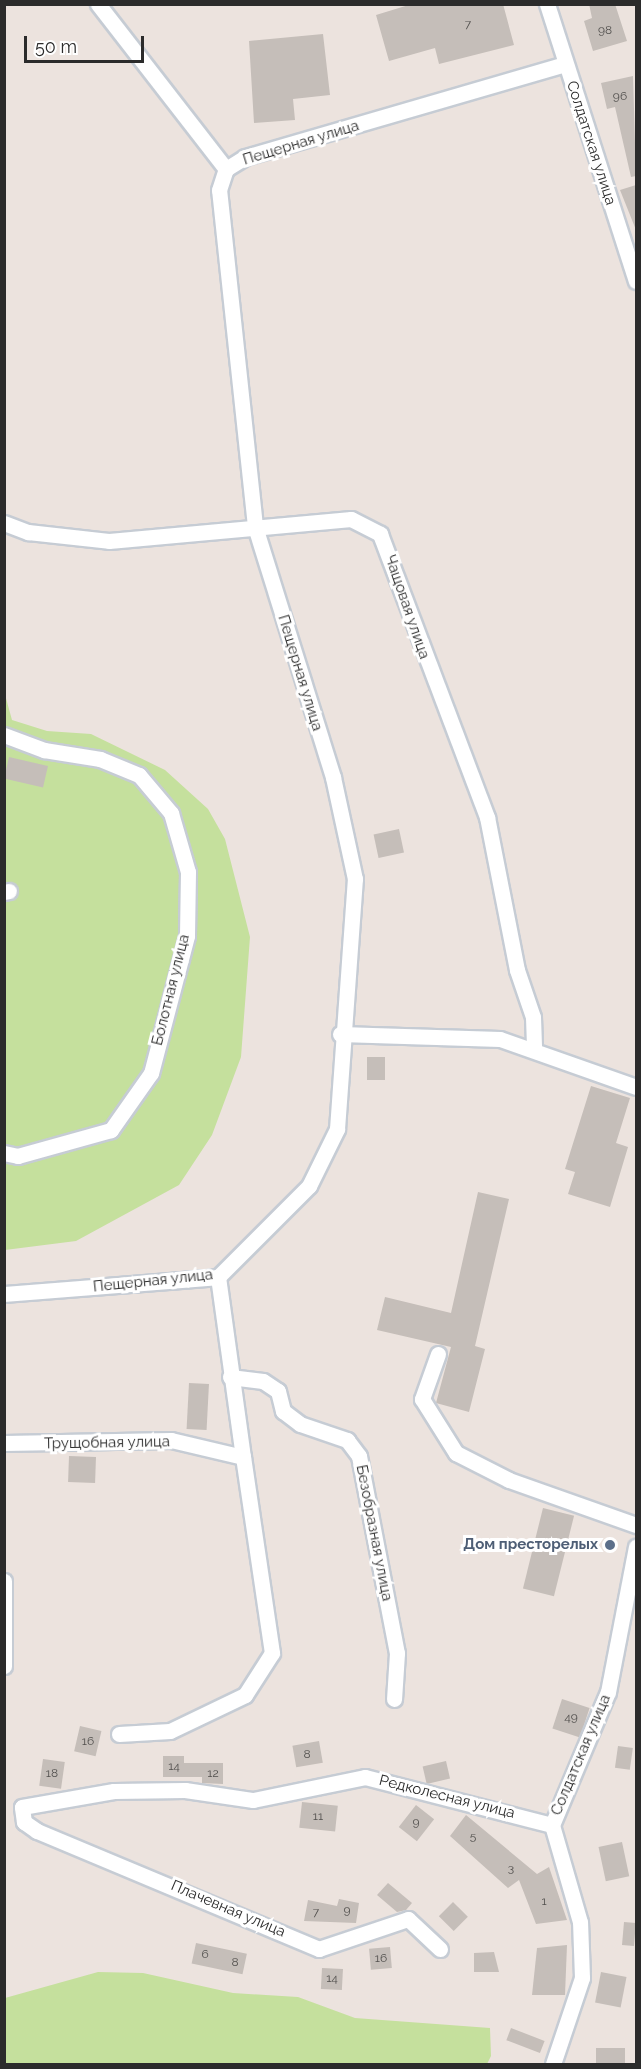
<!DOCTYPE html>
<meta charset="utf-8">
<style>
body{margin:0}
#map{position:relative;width:641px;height:2069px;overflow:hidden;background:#ece3de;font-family:Raleway,sans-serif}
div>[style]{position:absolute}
.green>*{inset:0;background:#c5e09d}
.building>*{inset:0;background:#c5beb9;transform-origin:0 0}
.roads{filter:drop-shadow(2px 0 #c6ccd4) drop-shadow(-2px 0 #c6ccd4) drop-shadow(0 2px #c6ccd4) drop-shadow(0 -2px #c6ccd4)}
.minor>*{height:15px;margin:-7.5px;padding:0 7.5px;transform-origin:7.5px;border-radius:7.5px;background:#fff}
.dots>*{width:16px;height:16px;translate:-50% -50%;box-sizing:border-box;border:3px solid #fff;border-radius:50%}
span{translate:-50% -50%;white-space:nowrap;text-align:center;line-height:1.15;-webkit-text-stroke:6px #fff;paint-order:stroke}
.number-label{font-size:12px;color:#52504e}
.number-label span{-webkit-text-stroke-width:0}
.street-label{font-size:15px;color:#2b2b2b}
.service-label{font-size:15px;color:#4e5e75;font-weight:700}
.right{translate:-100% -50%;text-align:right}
.frame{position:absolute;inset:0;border:6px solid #2b2b2b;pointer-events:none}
.scale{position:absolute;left:24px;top:36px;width:120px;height:27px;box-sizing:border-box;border:3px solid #2b2b2b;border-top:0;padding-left:8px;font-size:18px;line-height:21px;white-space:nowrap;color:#2b2b2b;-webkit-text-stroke:4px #fff;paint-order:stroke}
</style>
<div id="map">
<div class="green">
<div style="clip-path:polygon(4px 691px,12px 720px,47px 731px,91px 734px,165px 770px,208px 809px,225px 839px,250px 937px,241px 1057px,212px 1135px,179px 1185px,76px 1241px,5px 1250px)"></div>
<div style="clip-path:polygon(98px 1972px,143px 1973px,233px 1993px,298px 1997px,355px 2018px,490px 2028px,491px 2056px,487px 2064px,5px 2064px,5px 1998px)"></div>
</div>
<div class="building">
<div style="clip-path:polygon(412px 4px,503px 4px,514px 45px,439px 64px,435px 48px,389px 61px,376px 15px)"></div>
<div style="clip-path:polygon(589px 4px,615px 4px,627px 41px,593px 51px,584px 21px,592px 18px)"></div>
<div style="clip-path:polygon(323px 34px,330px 95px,293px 99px,295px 120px,254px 123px,249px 41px)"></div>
<div style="clip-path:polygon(633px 76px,636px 176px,631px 177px,615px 107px,607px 109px,601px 83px)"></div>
<div style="clip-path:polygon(636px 185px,636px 230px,620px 190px)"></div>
<div style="left:9px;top:757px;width:40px;height:22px;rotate:13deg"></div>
<div style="left:399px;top:829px;width:24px;height:26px;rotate:78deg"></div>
<div style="left:367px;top:1057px;width:18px;height:23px"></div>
<div style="clip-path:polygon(591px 1086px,630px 1098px,616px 1143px,628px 1147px,610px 1207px,568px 1194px,575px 1172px,565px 1169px)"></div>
<div style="clip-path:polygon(478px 1192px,509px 1199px,475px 1346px,485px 1349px,469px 1412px,436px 1403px,451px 1347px,377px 1330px,385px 1297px,451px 1313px)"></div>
<div style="left:189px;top:1383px;width:20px;height:46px;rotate:3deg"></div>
<div style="left:69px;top:1456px;width:27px;height:26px;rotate:2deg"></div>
<div style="left:543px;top:1508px;width:32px;height:83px;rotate:14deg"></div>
<div style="left:562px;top:1699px;width:29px;height:31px;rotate:18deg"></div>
<div style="left:80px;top:1726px;width:22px;height:26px;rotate:13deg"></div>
<div style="left:319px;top:1741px;width:22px;height:27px;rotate:80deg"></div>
<div style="left:618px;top:1746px;width:15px;height:22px;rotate:8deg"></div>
<div style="clip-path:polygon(163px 1756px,184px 1756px,184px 1763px,223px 1763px,223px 1784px,202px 1783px,202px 1777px,163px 1777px)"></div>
<div style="left:43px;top:1759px;width:22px;height:27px;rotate:8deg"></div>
<div style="left:446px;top:1761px;width:18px;height:24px;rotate:77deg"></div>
<div style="left:302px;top:1802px;width:36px;height:26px;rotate:6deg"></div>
<div style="left:416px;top:1805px;width:23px;height:28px;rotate:38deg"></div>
<div style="clip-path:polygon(466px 1815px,537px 1874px,549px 1867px,567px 1920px,536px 1924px,519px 1880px,508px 1888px,450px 1836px)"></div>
<div style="left:622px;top:1842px;width:35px;height:24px;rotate:78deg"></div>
<div style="clip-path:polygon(388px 1883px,412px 1903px,406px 1910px,397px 1912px,377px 1895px)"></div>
<div style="clip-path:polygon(339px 1899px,359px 1903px,356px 1923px,304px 1921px,308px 1900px,337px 1906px)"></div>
<div style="left:453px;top:1902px;width:21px;height:20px;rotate:45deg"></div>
<div style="left:624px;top:1922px;width:12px;height:23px;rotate:5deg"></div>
<div style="left:196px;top:1943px;width:52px;height:21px;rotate:12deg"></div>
<div style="clip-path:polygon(567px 1945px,565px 1995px,532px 1995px,537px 1948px)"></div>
<div style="left:390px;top:1947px;width:21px;height:21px;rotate:85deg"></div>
<div style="clip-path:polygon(494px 1952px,499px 1972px,474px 1972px,474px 1953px)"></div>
<div style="left:322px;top:1968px;width:21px;height:21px;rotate:3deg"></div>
<div style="left:601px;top:1972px;width:26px;height:31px;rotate:11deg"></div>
<div style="left:511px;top:2028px;width:36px;height:13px;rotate:21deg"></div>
<div style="left:596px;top:2048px;width:29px;height:16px"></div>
</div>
<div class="roads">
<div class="minor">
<div style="left:98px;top:4px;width:209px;rotate:52.2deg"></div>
<div style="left:547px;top:4px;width:291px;rotate:72.2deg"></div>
<div style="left:4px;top:523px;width:26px;rotate:21deg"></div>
<div style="left:28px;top:532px;width:81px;rotate:6.3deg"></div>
<div style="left:109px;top:541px;width:243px;rotate:-5.2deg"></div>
<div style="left:351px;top:519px;width:33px;rotate:27deg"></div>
<div style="left:380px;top:534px;width:303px;rotate:69.3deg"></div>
<div style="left:487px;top:817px;width:156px;rotate:78.9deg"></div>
<div style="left:517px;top:970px;width:50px;rotate:71.2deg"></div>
<div style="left:533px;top:1017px;width:31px;rotate:88deg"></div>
<div style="left:4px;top:735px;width:43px;rotate:20.6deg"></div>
<div style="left:44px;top:750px;width:57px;rotate:9.1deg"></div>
<div style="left:100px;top:759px;width:42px;rotate:22.3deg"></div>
<div style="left:139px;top:775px;width:50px;rotate:49.9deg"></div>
<div style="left:171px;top:813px;width:61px;rotate:73.9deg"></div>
<div style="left:188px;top:872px;width:64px;rotate:90.9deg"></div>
<div style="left:187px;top:936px;width:142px;rotate:104.7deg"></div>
<div style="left:151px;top:1073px;width:70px;rotate:125.1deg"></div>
<div style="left:111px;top:1130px;width:97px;rotate:164.4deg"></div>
<div style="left:18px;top:1156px;width:14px;rotate:-168deg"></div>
<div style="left:4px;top:892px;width:5px;rotate:-11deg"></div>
<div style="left:340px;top:1034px;width:160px;rotate:1.8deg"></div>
<div style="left:500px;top:1039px;width:144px;rotate:19.4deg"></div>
<div style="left:4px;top:1294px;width:215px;rotate:-4.5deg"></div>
<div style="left:218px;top:1277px;width:129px;rotate:-45deg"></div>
<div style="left:309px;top:1186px;width:64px;rotate:-63.8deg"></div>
<div style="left:337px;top:1129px;width:251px;rotate:-85.9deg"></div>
<div style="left:355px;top:879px;width:104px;rotate:-102.2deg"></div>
<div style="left:333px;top:777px;width:263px;rotate:-107.3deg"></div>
<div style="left:255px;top:526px;width:338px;rotate:-96.1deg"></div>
<div style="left:219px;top:190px;width:22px;rotate:-72deg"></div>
<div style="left:226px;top:169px;width:22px;rotate:-32deg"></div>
<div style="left:245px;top:157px;width:333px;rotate:-16.2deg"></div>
<div style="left:438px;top:1354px;width:48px;rotate:109.6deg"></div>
<div style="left:422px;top:1399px;width:64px;rotate:57.8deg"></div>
<div style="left:456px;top:1453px;width:59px;rotate:27deg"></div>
<div style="left:509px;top:1480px;width:135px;rotate:19.5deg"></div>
<div style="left:230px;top:1377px;width:33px;rotate:7deg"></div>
<div style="left:263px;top:1381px;width:18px;rotate:34deg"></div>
<div style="left:278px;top:1391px;width:21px;rotate:76deg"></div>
<div style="left:283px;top:1411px;width:21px;rotate:37deg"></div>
<div style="left:300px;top:1424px;width:50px;rotate:18.8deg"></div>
<div style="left:347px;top:1440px;width:20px;rotate:53deg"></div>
<div style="left:359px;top:1456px;width:201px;rotate:79.1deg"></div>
<div style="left:397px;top:1653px;width:46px;rotate:93.7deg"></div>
<div style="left:4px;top:1443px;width:167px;rotate:-1deg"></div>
<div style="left:171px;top:1440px;width:74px;rotate:13.3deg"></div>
<div style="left:243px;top:1457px;width:182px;rotate:-97.9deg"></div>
<div style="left:4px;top:1581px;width:85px;rotate:90deg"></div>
<div style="left:119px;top:1734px;width:51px;rotate:-3.4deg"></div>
<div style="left:170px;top:1731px;width:83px;rotate:-25.6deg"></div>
<div style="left:245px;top:1695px;width:50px;rotate:-57.3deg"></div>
<div style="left:272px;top:1653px;width:198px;rotate:-98.4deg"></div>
<div style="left:440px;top:1949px;width:44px;rotate:-136.8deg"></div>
<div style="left:408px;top:1919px;width:94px;rotate:161.4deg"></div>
<div style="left:319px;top:1949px;width:306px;rotate:-157.3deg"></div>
<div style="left:37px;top:1831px;width:16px;rotate:-145deg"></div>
<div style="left:24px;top:1822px;width:15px;rotate:-98deg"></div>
<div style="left:22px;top:1807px;width:93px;rotate:-9.9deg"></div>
<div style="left:114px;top:1791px;width:71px;rotate:-0.8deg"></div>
<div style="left:185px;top:1790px;width:69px;rotate:8.4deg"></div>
<div style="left:253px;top:1800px;width:114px;rotate:-11.6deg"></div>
<div style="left:365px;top:1777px;width:193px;rotate:14.4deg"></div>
<div style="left:553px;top:2064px;width:91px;rotate:-71.4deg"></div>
<div style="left:582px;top:1978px;width:56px;rotate:-92deg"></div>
<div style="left:580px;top:1922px;width:101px;rotate:-106.1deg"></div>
<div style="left:552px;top:1825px;width:144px;rotate:-67.2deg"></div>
<div style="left:608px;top:1692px;width:148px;rotate:-79.1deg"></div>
</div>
</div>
<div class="dots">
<div style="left:610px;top:1545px;background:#5c6f8a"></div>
</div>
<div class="number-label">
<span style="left:468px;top:25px">7</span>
<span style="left:605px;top:31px">98</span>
<span style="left:620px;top:97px">96</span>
<span style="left:571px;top:1718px">49</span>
<span style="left:88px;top:1742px">16</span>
<span style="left:307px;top:1755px">8</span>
<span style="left:174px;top:1767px">14</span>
<span style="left:52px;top:1774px">18</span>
<span style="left:213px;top:1774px">12</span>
<span style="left:318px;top:1817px">11</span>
<span style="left:416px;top:1823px">9</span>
<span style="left:473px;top:1837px">5</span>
<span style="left:511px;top:1869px">3</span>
<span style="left:544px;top:1902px">1</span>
<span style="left:347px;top:1911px">9</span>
<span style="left:316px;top:1913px">7</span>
<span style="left:205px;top:1955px">6</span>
<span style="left:381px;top:1959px">16</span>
<span style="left:235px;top:1963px">8</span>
<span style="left:332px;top:1979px">14</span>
</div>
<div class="street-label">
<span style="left:301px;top:143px;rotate:-17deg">Пещерная улица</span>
<span style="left:591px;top:143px;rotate:72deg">Солдатская улица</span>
<span style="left:407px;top:607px;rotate:71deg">Чащовая улица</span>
<span style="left:300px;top:673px;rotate:73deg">Пещерная улица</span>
<span style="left:171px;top:990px;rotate:-76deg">Болотная улица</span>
<span style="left:153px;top:1281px;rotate:-6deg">Пещерная улица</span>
<span style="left:107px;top:1443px;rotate:-1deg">Трущобная улица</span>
<span style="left:374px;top:1533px;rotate:79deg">Безобразная улица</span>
<span style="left:581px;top:1755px;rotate:-67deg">Солдатская улица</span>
<span style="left:447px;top:1797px;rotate:14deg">Редколесная улица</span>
<span style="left:228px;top:1909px;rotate:23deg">Плачевная улица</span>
</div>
<div class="service-label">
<span class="right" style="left:598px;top:1545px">Дом престорелых</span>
</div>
<div class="frame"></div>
<div class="scale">50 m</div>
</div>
